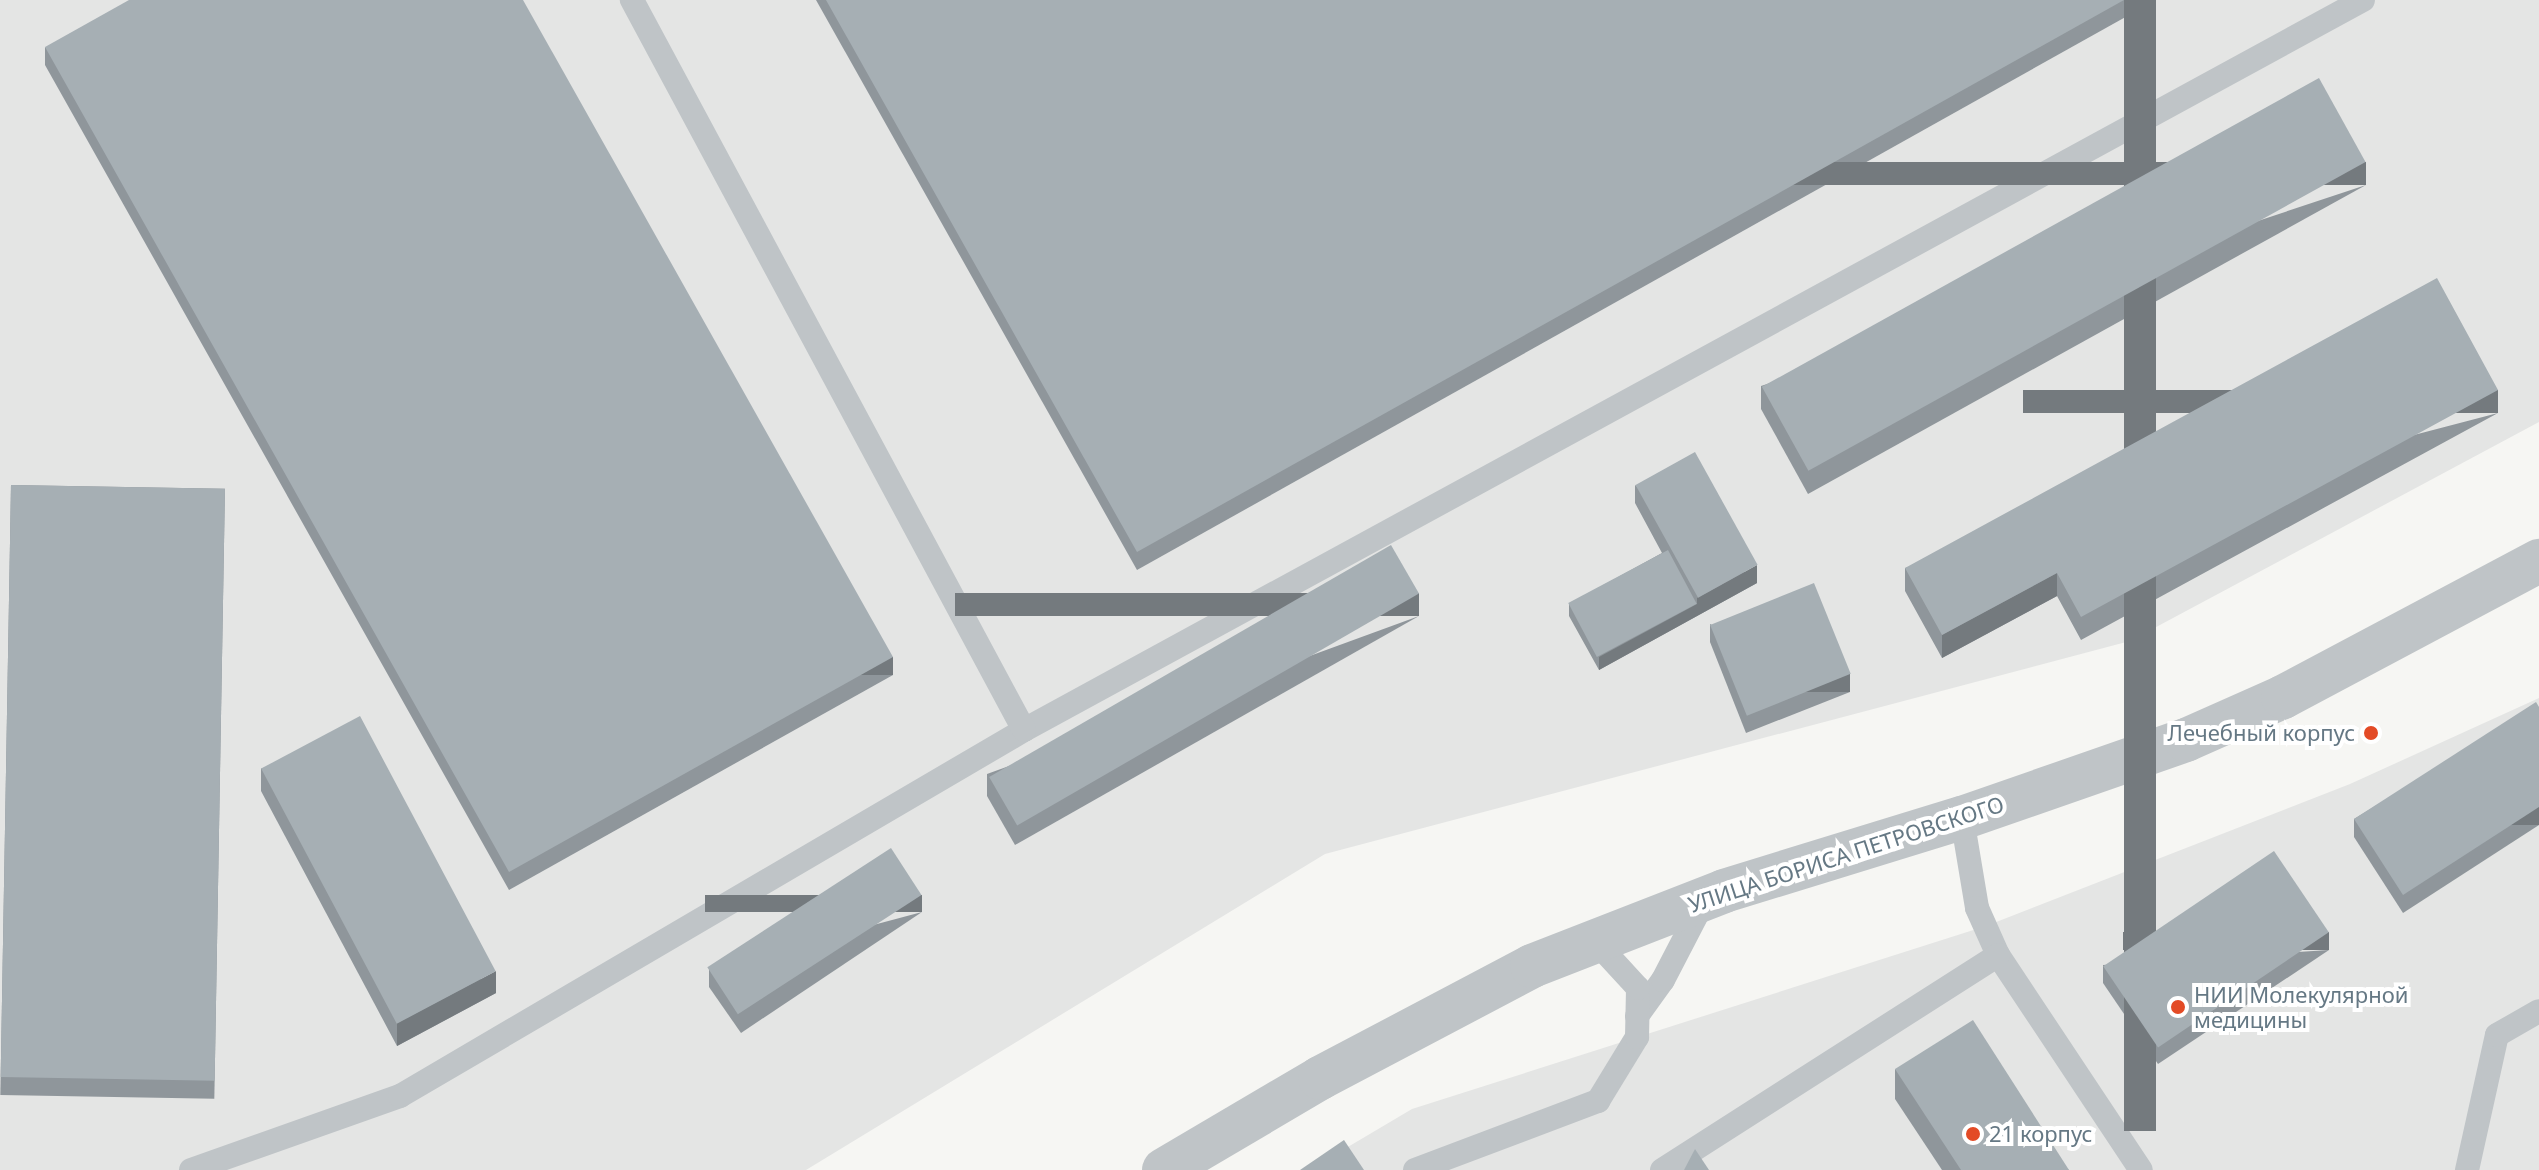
<!DOCTYPE html>
<meta charset="utf-8">
<style>
body{margin:0}
#map{position:relative;width:2539px;height:1170px;overflow:hidden;background:#f6f6f3;font-family:"Noto Sans",sans-serif}
div>[style]{position:absolute}
.built>*{inset:0;background:#e4e5e4}
.service>*{height:24px;margin:-12px;padding:0 12px;transform-origin:12px;border-radius:12px;background:#bfc4c7}
.tertiary>*{height:44px;margin:-22px;padding:0 22px;transform-origin:22px;border-radius:22px;background:#bfc4c7}
.wall>*{inset:0;background:#8f969b;transform-origin:0 0}
.shaded-wall>*{inset:0;background:#747a7e;transform-origin:0 0}
.building>*{inset:0;background:#a6afb4;transform-origin:0 0}
.dots>*{width:22px;height:22px;translate:-50% -50%;box-sizing:border-box;border:4px solid #fff;border-radius:50%}
span{translate:-50% -50%;white-space:nowrap;text-align:center;line-height:1.15;-webkit-text-stroke:8px #fff;paint-order:stroke}
.poi-label{font-size:22px;color:#657884}
.right{translate:-100% -50%;text-align:right}
.left{translate:0 -50%;text-align:left}
.street-label{font-size:22px;color:#657884}
</style>
<div id="map">
<div class="built">
<div style="clip-path:polygon(0 0,2539px 0,2539px 422px,2130px 641px,1325px 854px,806px 1170px,0 1170px)"></div>
<div style="clip-path:polygon(2539px 698px,2539px 1170px,1309px 1170px,1412px 1109px,1986px 926px,2350px 784px)"></div>
</div>
<div class="service">
<div style="left:1024px;top:730px;width:1525px;rotate:-28.6deg"></div>
<div style="left:1962px;top:818px;width:91px;rotate:80.5deg"></div>
<div style="left:1977px;top:908px;width:51px;rotate:65.9deg"></div>
<div style="left:1998px;top:955px;width:258px;rotate:56.4deg"></div>
<div style="left:1637px;top:1016px;width:44px;rotate:-54.2deg"></div>
<div style="left:1663px;top:980px;width:89px;rotate:-62.6deg"></div>
<div style="left:191px;top:1170px;width:222px;rotate:-19.5deg"></div>
<div style="left:400px;top:1096px;width:723px;rotate:-30.39deg"></div>
<div style="left:1024px;top:730px;width:829px;rotate:-118.24deg"></div>
<div style="left:1415px;top:1170px;width:196px;rotate:-20.7deg"></div>
<div style="left:1598px;top:1101px;width:75px;rotate:-58.6deg"></div>
<div style="left:1637px;top:1037px;width:49px;rotate:-88.8deg"></div>
<div style="left:1638px;top:988px;width:67px;rotate:-132.6deg"></div>
<div style="left:1662px;top:1170px;width:399px;rotate:-32.6deg"></div>
<div style="left:2467px;top:1170px;width:138px;rotate:-77.5deg"></div>
<div style="left:2497px;top:1035px;width:48px;rotate:-29.7deg"></div>
</div>
<div class="tertiary">
<div style="left:1164px;top:1170px;width:181px;rotate:-30.5deg"></div>
<div style="left:1320px;top:1078px;width:240px;rotate:-27.8deg"></div>
<div style="left:1532px;top:966px;width:206px;rotate:-21.3deg"></div>
<div style="left:1724px;top:891px;width:249px;rotate:-17.1deg"></div>
<div style="left:1962px;top:818px;width:237px;rotate:-19.2deg"></div>
<div style="left:2186px;top:740px;width:106px;rotate:-23.9deg"></div>
<div style="left:2283px;top:697px;width:290px;rotate:-28deg"></div>
</div>
<div class="wall">
<div style="clip-path:polygon(816px 0,2156px 0,1137px 570px)"></div>
<div style="clip-path:polygon(45px 47px,893px 675px,509px 890px,45px 65px)"></div>
<div style="clip-path:polygon(2366px 185px,1808px 494px,1761px 409px,1761px 386px)"></div>
<div style="clip-path:polygon(2498px 413px,2081px 640px,2057px 596px,1942px 658px,1905px 591px,1905px 568px)"></div>
<div style="left:11px;top:485px;width:214px;height:610px;rotate:1deg"></div>
<div style="clip-path:polygon(1635px 485px,1757px 583px,1599px 670px,1569px 616px,1569px 604px,1662px 553px,1635px 503px)"></div>
<div style="clip-path:polygon(1419px 616px,1015px 845px,987px 796px,987px 774px)"></div>
<div style="clip-path:polygon(1710px 624px,1850px 692px,1746px 733px,1710px 642px)"></div>
<div style="clip-path:polygon(2539px 707px,2539px 825px,2403px 913px,2354px 837px,2354px 819px)"></div>
<div style="clip-path:polygon(261px 768px,496px 993px,397px 1046px,261px 791px)"></div>
<div style="clip-path:polygon(922px 912px,741px 1033px,709px 987px,709px 969px)"></div>
<div style="clip-path:polygon(2329px 950px,2158px 1064px,2103px 983px,2103px 965px)"></div>
<div style="clip-path:polygon(1895px 1069px,2069px 1170px,1942px 1170px,1895px 1099px)"></div>
</div>
<div class="shaded-wall">
<div style="left:2124px;top:0;width:32px;height:1131px"></div>
<div style="left:2366px;top:162px;width:23px;height:638px;rotate:90deg"></div>
<div style="left:2498px;top:390px;width:23px;height:475px;rotate:90deg"></div>
<div style="clip-path:polygon(1757px 565px,1757px 583px,1599px 670px,1599px 657px,1697px 604px,1697px 598px)"></div>
<div style="clip-path:polygon(2057px 573px,2057px 596px,1942px 658px,1942px 635px)"></div>
<div style="left:1419px;top:593px;width:23px;height:464px;rotate:90deg"></div>
<div style="left:893px;top:657px;width:18px;height:440px;rotate:90deg"></div>
<div style="left:1850px;top:674px;width:18px;height:112px;rotate:90deg"></div>
<div style="left:2539px;top:807px;width:18px;height:162px;rotate:90deg"></div>
<div style="left:922px;top:895px;width:17px;height:217px;rotate:90deg"></div>
<div style="left:2329px;top:932px;width:18px;height:206px;rotate:90deg"></div>
<div style="clip-path:polygon(496px 971px,496px 993px,397px 1046px,397px 1023px)"></div>
</div>
<div class="building">
<div style="clip-path:polygon(129px 0,523px 0,893px 657px,509px 872px,45px 47px)"></div>
<div style="clip-path:polygon(826px 0,2124px 0,1137px 552px)"></div>
<div style="left:2319px;top:78px;width:96px;height:637px;rotate:61deg"></div>
<div style="clip-path:polygon(2437px 278px,2498px 390px,2081px 617px,2057px 573px,1942px 635px,1905px 568px)"></div>
<div style="left:1695px;top:452px;width:129px;height:68px;rotate:61deg"></div>
<div style="left:11px;top:485px;width:214px;height:592px;rotate:1deg"></div>
<div style="left:1391px;top:545px;width:56px;height:464px;rotate:60deg"></div>
<div style="left:1668px;top:550px;width:61px;height:113px;rotate:62deg"></div>
<div style="left:1814px;top:583px;width:98px;height:112px;rotate:68deg"></div>
<div style="clip-path:polygon(2536px 702px,2539px 707px,2539px 807px,2403px 895px,2354px 819px)"></div>
<div style="left:360px;top:716px;width:289px;height:112px;rotate:62deg"></div>
<div style="left:891px;top:848px;width:56px;height:219px;rotate:57deg"></div>
<div style="left:2274px;top:851px;width:98px;height:206px;rotate:56deg"></div>
<div style="clip-path:polygon(1973px 1020px,2069px 1170px,1961px 1170px,1895px 1069px)"></div>
<div style="clip-path:polygon(1344px 1140px,1364px 1170px,1300px 1170px)"></div>
<div style="clip-path:polygon(1695px 1149px,1709px 1170px,1684px 1170px)"></div>
</div>
<div class="dots">
<div style="left:2371px;top:733px;background:#e34b26"></div>
<div style="left:2178px;top:1007px;background:#e34b26"></div>
<div style="left:1973px;top:1134px;background:#e34b26"></div>
</div>
<div class="poi-label">
<span class="right" style="left:2355px;top:733px">Лечебный корпус</span>
<span class="left" style="left:2194px;top:1007px">НИИ Молекулярной<br>медицины</span>
<span class="left" style="left:1989px;top:1134px">21 корпус</span>
</div>
<div class="street-label">
<span style="left:1846px;top:854px;rotate:-18deg">УЛИЦА БОРИСА ПЕТРОВСКОГО</span>
</div>
</div>
